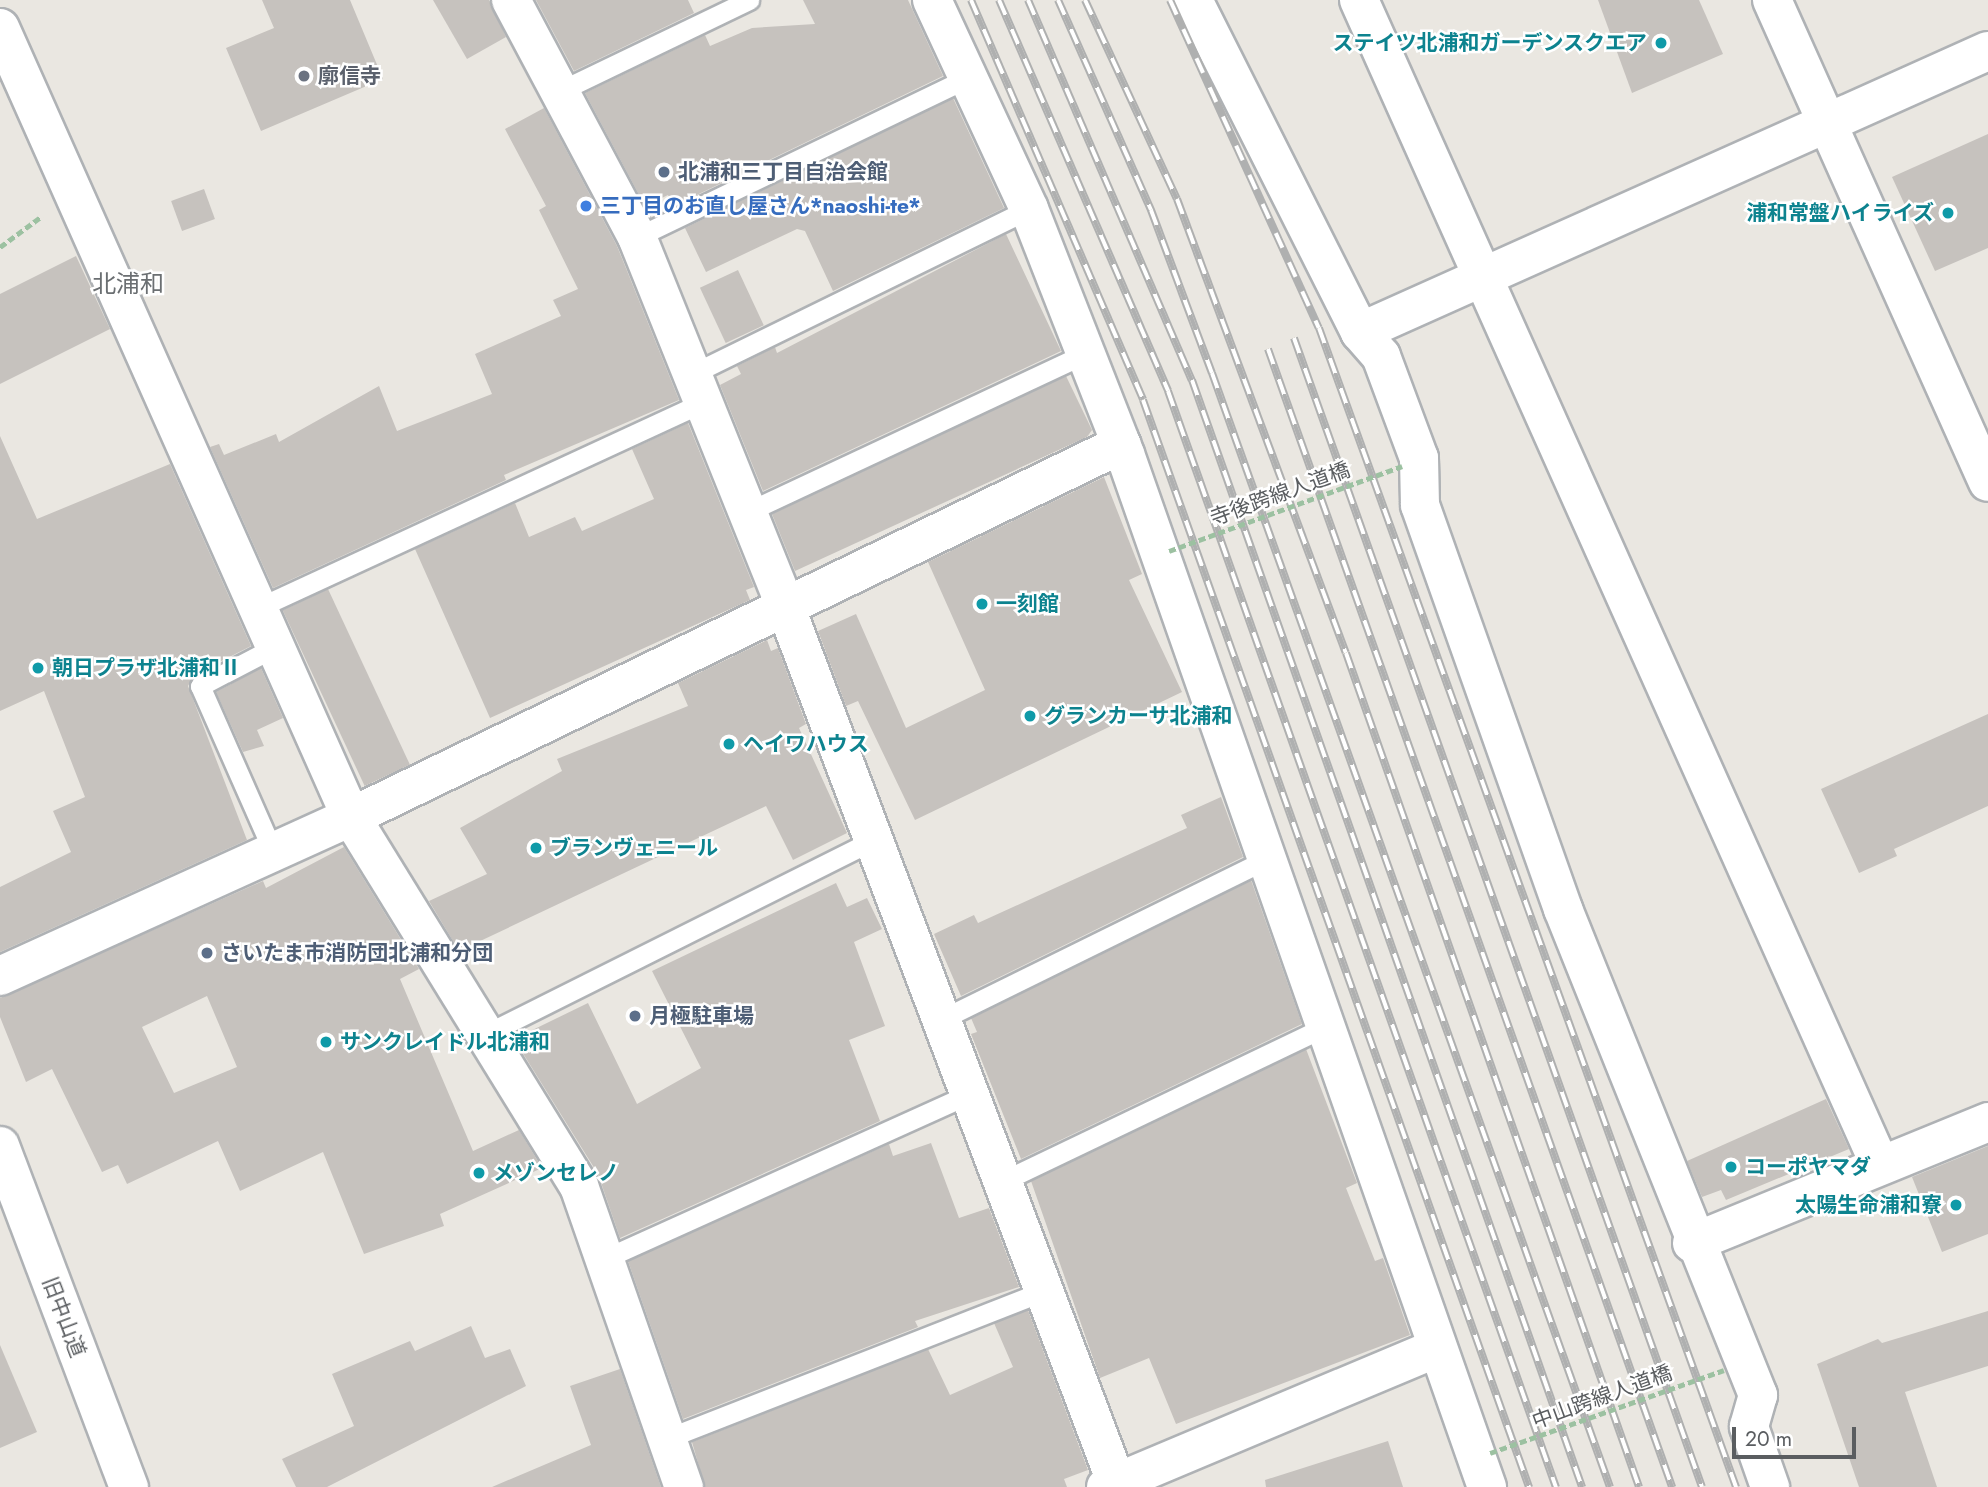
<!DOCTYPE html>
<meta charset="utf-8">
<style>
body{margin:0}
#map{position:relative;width:1988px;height:1487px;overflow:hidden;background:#eae7e1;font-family:Jost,"Noto Sans JP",sans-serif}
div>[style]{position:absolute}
.building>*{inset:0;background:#c6c2be;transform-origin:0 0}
.path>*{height:4.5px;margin-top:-2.25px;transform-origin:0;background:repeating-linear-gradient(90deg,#9cc1a1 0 7px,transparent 0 10.5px)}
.roads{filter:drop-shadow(2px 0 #afb2b5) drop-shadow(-2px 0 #afb2b5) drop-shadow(0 2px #afb2b5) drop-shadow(0 -2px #afb2b5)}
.service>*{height:19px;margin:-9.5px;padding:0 9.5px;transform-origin:9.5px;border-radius:9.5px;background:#fff}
.minor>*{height:38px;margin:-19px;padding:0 19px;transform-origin:19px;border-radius:19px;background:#fff}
.secondary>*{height:38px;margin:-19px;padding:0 19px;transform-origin:19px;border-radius:19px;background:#fff}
.rail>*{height:8px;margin-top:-4px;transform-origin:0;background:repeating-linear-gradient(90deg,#fff 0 16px,#afb0b0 0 32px);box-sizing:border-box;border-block:2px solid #afb0b0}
.path-bridge>*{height:4.5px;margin-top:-2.25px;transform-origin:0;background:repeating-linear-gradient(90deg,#9cc1a1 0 7px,transparent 0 10.5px)}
.dots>*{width:19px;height:19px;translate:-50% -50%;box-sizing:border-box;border:4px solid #fff;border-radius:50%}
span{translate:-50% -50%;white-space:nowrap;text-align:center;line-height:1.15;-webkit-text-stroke:5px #fff;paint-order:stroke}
.culture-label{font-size:21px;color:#0d838f;font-weight:700}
.right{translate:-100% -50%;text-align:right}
.left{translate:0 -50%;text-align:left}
.worship-label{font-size:21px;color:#5b616d;font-weight:700}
.service-label{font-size:21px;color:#4e5e75;font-weight:700}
.shop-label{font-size:21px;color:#366cbe;font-weight:700}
.street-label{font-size:21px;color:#5a5d60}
.quarter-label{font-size:24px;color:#6b6f72}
.scale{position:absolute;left:1732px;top:1427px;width:124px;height:32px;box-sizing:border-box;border:4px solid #5a5d60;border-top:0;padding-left:9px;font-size:21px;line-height:24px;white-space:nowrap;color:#5a5d60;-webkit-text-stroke:5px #fff;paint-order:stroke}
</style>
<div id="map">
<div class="building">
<div style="clip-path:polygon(262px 0,350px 0,383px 79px,261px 131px,226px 48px,274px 28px)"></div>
<div style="clip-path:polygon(433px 0,489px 0,506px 37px,467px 59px)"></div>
<div style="clip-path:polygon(536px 0,688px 0,694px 13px,574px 71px)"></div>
<div style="clip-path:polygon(803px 0,908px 0,943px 76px,674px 206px,668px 195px,645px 206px,585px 93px,705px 35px,710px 46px,752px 28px,815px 24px)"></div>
<div style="clip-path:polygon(1598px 0,1699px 0,1723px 54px,1632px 93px)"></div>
<div style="clip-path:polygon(953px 98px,1004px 208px,833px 291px,805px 231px,797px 229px,706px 272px,685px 228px)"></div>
<div style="clip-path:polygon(544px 108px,617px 246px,679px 400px,504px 475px,506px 480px,273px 588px,210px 447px,219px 444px,224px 455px,276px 434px,279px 442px,379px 386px,397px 431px,492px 394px,475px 354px,561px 316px,553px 300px,578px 289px,539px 210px,546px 206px,505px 129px)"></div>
<div style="clip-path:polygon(1988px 134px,1988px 248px,1935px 271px,1892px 177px)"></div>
<div style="left:204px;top:189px;width:32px;height:35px;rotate:70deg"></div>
<div style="clip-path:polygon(1006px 234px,1061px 351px,763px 491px,720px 385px,741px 374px,737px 366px,775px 347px,777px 353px)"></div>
<div style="clip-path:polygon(76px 256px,110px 329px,0 384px,0 294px)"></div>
<div style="left:738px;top:270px;width:61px;height:42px;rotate:65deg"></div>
<div style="clip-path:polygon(1066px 376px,1092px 430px,1087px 437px,795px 571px,772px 514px)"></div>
<div style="clip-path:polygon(688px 423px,754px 587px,746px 590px,750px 600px,490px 718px,415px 549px,515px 503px,529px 537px,575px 517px,582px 531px,654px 499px,632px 449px)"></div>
<div style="clip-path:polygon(0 436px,37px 519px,170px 464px,251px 646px,194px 675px,188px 686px,247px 840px,0 952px,0 887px,71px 852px,53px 811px,85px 797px,44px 691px,0 711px)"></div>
<div style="clip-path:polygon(1104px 477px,1142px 574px,1129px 580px,1182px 692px,915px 820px,858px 701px,846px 706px,818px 631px,856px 614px,906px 728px,985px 690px,928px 562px)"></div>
<div style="left:328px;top:589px;width:194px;height:50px;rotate:65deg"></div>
<div style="clip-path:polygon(767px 640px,771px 651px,778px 648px,806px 724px,799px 728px,847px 833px,793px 860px,766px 806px,459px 951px,429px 901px,487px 874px,460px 828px,562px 771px,557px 759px,688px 706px,678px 683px)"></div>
<div style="clip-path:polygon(261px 668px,283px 718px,257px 730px,264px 746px,243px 752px,216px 692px)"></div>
<div style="clip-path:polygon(1988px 714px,1988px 806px,1894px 849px,1897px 856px,1859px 873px,1821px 789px)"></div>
<div style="clip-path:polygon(1221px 797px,1243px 857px,961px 996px,934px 934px,974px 915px,978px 923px,1187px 828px,1181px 815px)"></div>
<div style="clip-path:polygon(evenodd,344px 847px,419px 969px,400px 979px,473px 1151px,519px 1130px,542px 1168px,440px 1214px,444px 1226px,364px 1254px,323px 1152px,240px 1191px,218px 1141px,127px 1184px,118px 1165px,102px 1172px,52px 1069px,26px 1082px,0 1017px,0 998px,263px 881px,266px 888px,344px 847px,207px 996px,237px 1067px,174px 1093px,142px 1027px,207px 996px)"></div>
<div style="clip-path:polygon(1251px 880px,1302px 1024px,1021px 1159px,971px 1034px,977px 1032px,971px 1018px)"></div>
<div style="clip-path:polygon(836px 883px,847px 907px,867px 898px,882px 929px,854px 942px,885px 1026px,849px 1040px,880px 1121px,620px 1238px,598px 1174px,514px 1039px,588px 1003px,637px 1104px,701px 1068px,652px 971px)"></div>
<div style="clip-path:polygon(1306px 1049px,1357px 1183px,1346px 1188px,1375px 1261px,1383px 1258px,1410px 1335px,1176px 1424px,1149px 1358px,1100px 1378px,1031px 1181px)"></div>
<div style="clip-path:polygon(1826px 1099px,1849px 1149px,1726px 1200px,1721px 1190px,1702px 1197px,1687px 1161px)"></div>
<div style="clip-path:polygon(931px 1143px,959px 1218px,989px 1208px,1019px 1287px,915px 1321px,918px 1327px,683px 1419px,628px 1261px,889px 1144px,893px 1156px)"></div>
<div style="clip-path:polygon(1988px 1146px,1988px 1234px,1942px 1252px,1912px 1177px)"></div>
<div style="clip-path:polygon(1028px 1310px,1088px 1470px,1064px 1479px,1067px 1487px,705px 1487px,692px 1442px,928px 1349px,950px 1395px,1013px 1367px,994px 1323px)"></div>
<div style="clip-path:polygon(1988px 1311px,1988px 1366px,1905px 1392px,1937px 1487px,1859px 1487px,1817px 1364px,1878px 1339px,1882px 1343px)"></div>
<div style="clip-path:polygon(471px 1326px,485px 1358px,510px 1349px,526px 1386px,327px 1487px,296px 1487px,282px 1459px,354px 1426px,332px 1374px,410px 1341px,415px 1351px)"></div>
<div style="clip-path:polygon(0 1345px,37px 1432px,0 1448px)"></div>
<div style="clip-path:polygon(620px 1369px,661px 1487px,492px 1487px,591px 1445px,570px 1386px)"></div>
<div style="clip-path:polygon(1388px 1441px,1403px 1487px,1266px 1487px,1265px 1480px)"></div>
</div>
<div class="path">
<div style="left:0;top:247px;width:52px;rotate:-36.4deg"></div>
</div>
<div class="roads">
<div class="service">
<div style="left:560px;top:91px;width:210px;rotate:-25.7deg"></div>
<div style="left:637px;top:237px;width:371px;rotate:-25.7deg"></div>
<div style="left:690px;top:375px;width:377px;rotate:-26.1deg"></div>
<div style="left:747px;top:512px;width:374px;rotate:-25.1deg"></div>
<div style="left:258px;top:608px;width:489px;rotate:-24.8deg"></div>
<div style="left:272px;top:849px;width:178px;rotate:-113.8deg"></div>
<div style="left:200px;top:686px;width:85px;rotate:-27.5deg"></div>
<div style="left:940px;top:1020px;width:364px;rotate:-26.2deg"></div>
<div style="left:484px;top:1035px;width:435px;rotate:-26.6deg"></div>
<div style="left:1001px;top:1182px;width:361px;rotate:-25.6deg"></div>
<div style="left:604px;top:1259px;width:399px;rotate:-24.3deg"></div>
<div style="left:671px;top:1437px;width:400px;rotate:-21.4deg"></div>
</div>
<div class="minor">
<div style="left:511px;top:0;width:268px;rotate:62deg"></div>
<div style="left:637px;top:237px;width:394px;rotate:68.1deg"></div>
<div style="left:784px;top:603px;width:945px;rotate:69.3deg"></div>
<div style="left:932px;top:0;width:230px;rotate:65.1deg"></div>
<div style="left:1029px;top:209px;width:263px;rotate:68.6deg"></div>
<div style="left:1125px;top:454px;width:1095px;rotate:70.69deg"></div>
<div style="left:1193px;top:0;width:372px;rotate:63.3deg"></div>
<div style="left:1360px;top:332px;width:32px;rotate:49deg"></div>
<div style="left:1381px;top:356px;width:109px;rotate:69.6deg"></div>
<div style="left:1419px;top:458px;width:47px;rotate:88.8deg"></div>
<div style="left:1420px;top:505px;width:429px;rotate:70.5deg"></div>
<div style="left:1563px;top:909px;width:524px;rotate:68.14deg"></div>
<div style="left:1758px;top:1395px;width:33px;rotate:106deg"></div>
<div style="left:1749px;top:1427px;width:64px;rotate:70.7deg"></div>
<div style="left:1359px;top:0;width:1276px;rotate:65.91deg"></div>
<div style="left:1772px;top:0;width:528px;rotate:65.86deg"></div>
<div style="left:0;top:28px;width:864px;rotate:66.02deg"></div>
<div style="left:351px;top:817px;width:434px;rotate:58.3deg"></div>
<div style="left:579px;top:1186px;width:319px;rotate:70.8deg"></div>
<div style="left:1360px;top:332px;width:688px;rotate:-24.11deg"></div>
<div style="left:0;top:976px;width:385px;rotate:-24.4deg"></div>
<div style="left:351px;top:817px;width:856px;rotate:-25.82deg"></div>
<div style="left:1692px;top:1243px;width:320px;rotate:-22.2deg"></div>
<div style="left:1106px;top:1487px;width:357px;rotate:-22.8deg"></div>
</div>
<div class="secondary">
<div style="left:0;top:1146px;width:365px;rotate:69.3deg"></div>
</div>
</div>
<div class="rail">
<div style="left:971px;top:0;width:435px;rotate:66.7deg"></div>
<div style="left:1143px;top:400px;width:1154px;rotate:70.45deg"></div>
<div style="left:999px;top:0;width:426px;rotate:66.6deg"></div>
<div style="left:1168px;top:391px;width:1163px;rotate:70.51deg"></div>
<div style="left:1028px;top:0;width:414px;rotate:66.7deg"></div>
<div style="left:1192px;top:380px;width:1174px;rotate:70.59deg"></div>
<div style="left:1058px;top:0;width:230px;rotate:66.1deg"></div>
<div style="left:1151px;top:210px;width:174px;rotate:69.5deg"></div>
<div style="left:1212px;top:373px;width:1183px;rotate:70.34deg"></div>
<div style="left:1085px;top:0;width:219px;rotate:65.2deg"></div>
<div style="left:1177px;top:199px;width:484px;rotate:69.6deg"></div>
<div style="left:1346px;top:653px;width:884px;rotate:70.64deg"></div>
<div style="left:1170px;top:0;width:360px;rotate:65.6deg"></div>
<div style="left:1319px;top:328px;width:1232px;rotate:70.21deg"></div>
<div style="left:1294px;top:338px;width:1219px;rotate:70.45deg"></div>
<div style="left:1268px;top:349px;width:1208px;rotate:70.45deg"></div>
</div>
<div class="path-bridge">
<div style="left:1169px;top:551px;width:248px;rotate:-20deg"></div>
<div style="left:1490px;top:1453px;width:248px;rotate:-19.5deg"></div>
</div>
<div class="dots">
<div style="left:1661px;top:43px;background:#0f9aa8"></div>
<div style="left:304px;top:76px;background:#6b7280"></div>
<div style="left:664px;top:172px;background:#5c6f8a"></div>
<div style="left:586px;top:206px;background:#3f7fe0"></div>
<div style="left:1948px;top:213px;background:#0f9aa8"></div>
<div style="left:982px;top:604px;background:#0f9aa8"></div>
<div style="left:38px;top:668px;background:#0f9aa8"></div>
<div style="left:1030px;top:716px;background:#0f9aa8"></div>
<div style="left:729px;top:744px;background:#0f9aa8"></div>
<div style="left:536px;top:848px;background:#0f9aa8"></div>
<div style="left:207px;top:953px;background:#5c6f8a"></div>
<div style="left:635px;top:1016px;background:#5c6f8a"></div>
<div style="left:326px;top:1042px;background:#0f9aa8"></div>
<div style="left:1731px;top:1167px;background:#0f9aa8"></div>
<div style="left:479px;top:1173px;background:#0f9aa8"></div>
<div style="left:1956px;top:1205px;background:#0f9aa8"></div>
</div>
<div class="culture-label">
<span class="right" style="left:1647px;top:43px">ステイツ北浦和ガーデンスクエア</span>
<span class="right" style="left:1934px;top:213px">浦和常盤ハイライズ</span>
<span class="left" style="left:996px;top:604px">一刻館</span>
<span class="left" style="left:52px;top:668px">朝日プラザ北浦和Ⅱ</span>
<span class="left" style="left:1044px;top:716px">グランカーサ北浦和</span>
<span class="left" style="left:743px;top:744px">ヘイワハウス</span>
<span class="left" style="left:550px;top:848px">ブランヴェニール</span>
<span class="left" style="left:340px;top:1042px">サンクレイドル北浦和</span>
<span class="left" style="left:1745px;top:1167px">コーポヤマダ</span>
<span class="left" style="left:493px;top:1173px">メゾンセレノ</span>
<span class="right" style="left:1942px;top:1205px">太陽生命浦和寮</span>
</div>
<div class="worship-label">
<span class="left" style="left:318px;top:76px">廓信寺</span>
</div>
<div class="service-label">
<span class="left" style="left:678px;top:172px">北浦和三丁目自治会館</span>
<span class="left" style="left:221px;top:953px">さいたま市消防団北浦和分団</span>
<span class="left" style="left:649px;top:1016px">月極駐車場</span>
</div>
<div class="shop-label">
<span class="left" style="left:600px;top:206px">三丁目のお直し屋さん*naoshi-te*</span>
</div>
<div class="street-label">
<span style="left:1280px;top:494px;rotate:-20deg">寺後跨線人道橋</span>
<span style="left:64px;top:1317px;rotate:69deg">旧中山道</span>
<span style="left:1602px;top:1397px;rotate:-20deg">中山跨線人道橋</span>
</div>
<div class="quarter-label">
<span style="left:128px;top:284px">北浦和</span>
</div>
<div class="scale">20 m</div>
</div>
